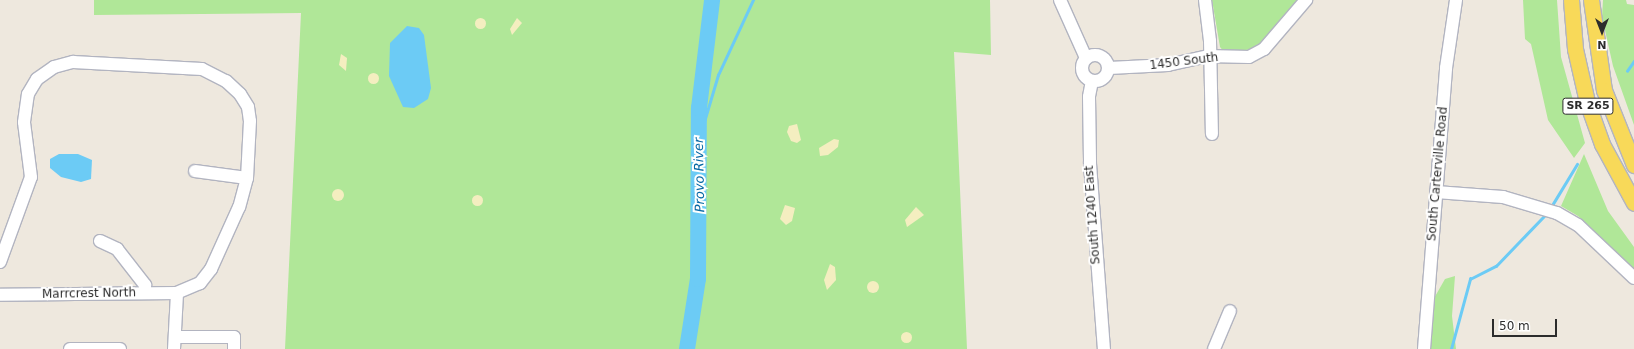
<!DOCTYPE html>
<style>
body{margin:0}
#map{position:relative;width:1634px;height:349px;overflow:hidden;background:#eee8de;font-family:"DejaVu Sans",sans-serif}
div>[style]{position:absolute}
.green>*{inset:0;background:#b0e798}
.sand>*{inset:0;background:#f4eec0}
.round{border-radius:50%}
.water>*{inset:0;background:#6ccbf5}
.stream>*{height:2.5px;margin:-1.25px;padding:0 1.25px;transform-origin:1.25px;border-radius:1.25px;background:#6ccbf5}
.river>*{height:16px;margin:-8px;padding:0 8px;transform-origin:8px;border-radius:8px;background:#6ccbf5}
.roads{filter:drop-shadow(1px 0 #b2b4c0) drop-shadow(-1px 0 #b2b4c0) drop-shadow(0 1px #b2b4c0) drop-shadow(0 -1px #b2b4c0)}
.minor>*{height:12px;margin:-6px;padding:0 6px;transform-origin:6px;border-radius:6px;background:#fff}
.minor>.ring{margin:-6px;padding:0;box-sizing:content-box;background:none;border:12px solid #fff;border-radius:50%}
.major>*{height:15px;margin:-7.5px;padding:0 7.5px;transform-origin:7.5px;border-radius:7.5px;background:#f8d959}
span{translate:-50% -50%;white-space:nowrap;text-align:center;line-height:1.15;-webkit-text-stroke:4px #fff;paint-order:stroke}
.shield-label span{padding:1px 3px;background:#fff;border:1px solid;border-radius:3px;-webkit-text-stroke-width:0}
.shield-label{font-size:11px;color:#2c2c2c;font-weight:700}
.street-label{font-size:12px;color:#2c2c2c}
.water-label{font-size:13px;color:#0768a5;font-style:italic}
.north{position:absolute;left:1582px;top:12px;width:40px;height:40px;-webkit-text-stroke:3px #fff;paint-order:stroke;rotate:180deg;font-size:11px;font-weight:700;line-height:16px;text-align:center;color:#2c2c2c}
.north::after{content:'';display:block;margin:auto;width:14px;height:18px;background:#2c2c2c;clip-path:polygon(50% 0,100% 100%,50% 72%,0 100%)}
.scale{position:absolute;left:1492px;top:319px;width:65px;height:18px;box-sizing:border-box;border:2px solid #2c2c2c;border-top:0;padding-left:5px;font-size:12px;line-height:14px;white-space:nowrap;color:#2c2c2c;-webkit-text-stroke:3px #fff;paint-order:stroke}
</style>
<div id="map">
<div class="green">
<div style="clip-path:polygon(94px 0,990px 0,991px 55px,954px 52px,967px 349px,285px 349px,301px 13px,94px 15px)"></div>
<div style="clip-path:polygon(1212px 0,1302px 0,1256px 48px,1236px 52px,1224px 52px,1220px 47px)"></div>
<div style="clip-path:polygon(1523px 0,1557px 0,1561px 57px,1585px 143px,1574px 158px,1548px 120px,1531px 44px,1525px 39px)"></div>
<div style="clip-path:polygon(1603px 0,1626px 0,1627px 4px,1634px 5px,1634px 125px,1613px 66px,1602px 17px)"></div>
<div style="clip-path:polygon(1584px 154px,1608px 211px,1634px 247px,1634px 269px,1578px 216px,1561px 206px)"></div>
<div style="clip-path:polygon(1455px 276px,1452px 316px,1456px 349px,1430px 349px,1433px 300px,1445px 279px)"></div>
</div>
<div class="sand">
<div class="round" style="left:474.5px;top:17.5px;width:11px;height:11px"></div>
<div style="clip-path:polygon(517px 18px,522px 23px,512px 35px,510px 29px)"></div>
<div style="clip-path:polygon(341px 54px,347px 58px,346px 71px,339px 65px)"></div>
<div class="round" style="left:367.5px;top:72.5px;width:11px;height:11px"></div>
<div style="clip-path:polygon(797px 124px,801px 140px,797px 143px,791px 141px,787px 132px,789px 126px)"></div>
<div style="clip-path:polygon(834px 139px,839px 140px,838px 147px,828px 155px,820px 156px,819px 148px)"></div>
<div class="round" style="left:332px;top:189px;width:12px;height:12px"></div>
<div class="round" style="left:471.5px;top:194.5px;width:11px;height:11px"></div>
<div style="clip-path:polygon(785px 205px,795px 208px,792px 221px,786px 225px,780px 219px)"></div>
<div style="clip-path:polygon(916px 207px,924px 215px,907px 227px,905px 220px)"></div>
<div style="clip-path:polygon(830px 264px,835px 267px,836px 280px,827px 290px,824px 280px)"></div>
<div class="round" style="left:867px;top:281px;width:12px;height:12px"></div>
<div class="round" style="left:900.5px;top:331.5px;width:11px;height:11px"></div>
</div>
<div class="water">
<div style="clip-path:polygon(407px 26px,419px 28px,424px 35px,431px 88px,428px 99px,414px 108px,403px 107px,389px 76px,390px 43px)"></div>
<div style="clip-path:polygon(59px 154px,78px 154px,92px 160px,91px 179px,81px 182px,61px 177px,50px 168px,50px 159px)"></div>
</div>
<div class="stream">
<div style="left:1627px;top:71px;width:12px;rotate:-55deg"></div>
<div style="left:698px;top:142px;width:70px;rotate:-73.4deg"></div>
<div style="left:718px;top:75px;width:83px;rotate:-65deg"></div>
<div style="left:1551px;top:207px;width:50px;rotate:-58.8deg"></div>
<div style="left:1451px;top:349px;width:73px;rotate:-74.8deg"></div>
<div style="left:1470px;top:279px;width:29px;rotate:-27deg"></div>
<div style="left:1496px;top:266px;width:74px;rotate:-46.1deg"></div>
</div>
<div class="river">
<div style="left:687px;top:349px;width:71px;rotate:-81.1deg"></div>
<div style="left:698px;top:279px;width:171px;rotate:-89.7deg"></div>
<div style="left:699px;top:108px;width:109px;rotate:-83.1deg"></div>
</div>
<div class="roads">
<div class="minor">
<div style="left:1060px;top:0;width:64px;rotate:65.9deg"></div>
<div style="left:1205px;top:0;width:41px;rotate:83deg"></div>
<div style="left:1210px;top:41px;width:93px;rotate:88.8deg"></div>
<div class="ring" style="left:1082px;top:55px;width:14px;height:14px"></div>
<div style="left:1109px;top:68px;width:59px;rotate:-2.9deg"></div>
<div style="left:1168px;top:65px;width:41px;rotate:-12.7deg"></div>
<div style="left:1208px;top:56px;width:41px;rotate:1.4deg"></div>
<div style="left:1249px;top:57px;width:17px;rotate:-28deg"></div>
<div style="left:1264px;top:49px;width:65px;rotate:-49.4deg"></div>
<div style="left:1092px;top:81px;width:16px;rotate:101deg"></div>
<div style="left:1089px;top:97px;width:67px;rotate:89.1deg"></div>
<div style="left:1090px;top:164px;width:186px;rotate:85.7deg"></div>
<div style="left:195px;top:171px;width:52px;rotate:7.7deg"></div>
<div style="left:1436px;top:192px;width:67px;rotate:4.3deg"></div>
<div style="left:1503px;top:197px;width:56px;rotate:16.5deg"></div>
<div style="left:1557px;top:213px;width:24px;rotate:30deg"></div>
<div style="left:1578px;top:225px;width:77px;rotate:43.4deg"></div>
<div style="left:100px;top:241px;width:19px;rotate:25deg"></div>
<div style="left:117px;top:249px;width:46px;rotate:52.1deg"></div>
<div style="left:145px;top:285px;width:8px;rotate:90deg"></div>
<div style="left:0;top:262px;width:90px;rotate:-70deg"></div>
<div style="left:31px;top:177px;width:55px;rotate:-97.3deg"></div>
<div style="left:24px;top:122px;width:28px;rotate:-82deg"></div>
<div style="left:28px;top:94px;width:17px;rotate:-59deg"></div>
<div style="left:37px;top:79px;width:21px;rotate:-35deg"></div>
<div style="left:54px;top:67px;width:20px;rotate:-15deg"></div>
<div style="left:73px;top:62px;width:129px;rotate:3.1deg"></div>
<div style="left:202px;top:69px;width:27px;rotate:27deg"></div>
<div style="left:226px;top:81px;width:19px;rotate:43deg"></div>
<div style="left:240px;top:94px;width:15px;rotate:58deg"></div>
<div style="left:248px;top:107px;width:14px;rotate:82deg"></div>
<div style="left:250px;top:121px;width:57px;rotate:93deg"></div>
<div style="left:247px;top:178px;width:30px;rotate:105deg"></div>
<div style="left:239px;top:207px;width:68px;rotate:114.3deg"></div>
<div style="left:211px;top:269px;width:18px;rotate:128deg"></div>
<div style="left:200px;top:283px;width:25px;rotate:157deg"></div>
<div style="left:177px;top:293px;width:177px;rotate:179.4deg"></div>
<div style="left:176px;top:337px;width:58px"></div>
<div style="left:234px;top:337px;width:12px;rotate:90deg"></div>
<div style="left:70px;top:349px;width:50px"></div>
<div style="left:174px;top:349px;width:56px;rotate:-86.9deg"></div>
<div style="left:1214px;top:349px;width:41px;rotate:-67.2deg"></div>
<div style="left:1424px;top:349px;width:282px;rotate:-85.5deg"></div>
<div style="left:1446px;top:68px;width:69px;rotate:-81.6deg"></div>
</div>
<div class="major">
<div style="left:1571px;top:0;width:49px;rotate:85.3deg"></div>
<div style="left:1575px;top:49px;width:54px;rotate:77.2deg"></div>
<div style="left:1587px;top:102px;width:45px;rotate:70.3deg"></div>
<div style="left:1602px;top:144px;width:67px;rotate:61.5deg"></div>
<div style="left:1591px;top:0;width:91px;rotate:81.8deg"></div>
<div style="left:1604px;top:90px;width:81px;rotate:68.2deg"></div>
</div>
</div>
<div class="shield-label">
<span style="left:1588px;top:106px">SR 265</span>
</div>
<div class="street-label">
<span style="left:1184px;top:62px;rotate:-7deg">1450 South</span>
<span style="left:1438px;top:174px;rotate:-85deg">South Carterville Road</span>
<span style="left:1093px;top:215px;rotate:-94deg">South 1240 East</span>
<span style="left:89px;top:294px;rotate:-1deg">Marrcrest North</span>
</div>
<div class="water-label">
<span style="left:700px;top:175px;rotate:-91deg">Provo River</span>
</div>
<div class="north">N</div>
<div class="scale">50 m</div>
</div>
